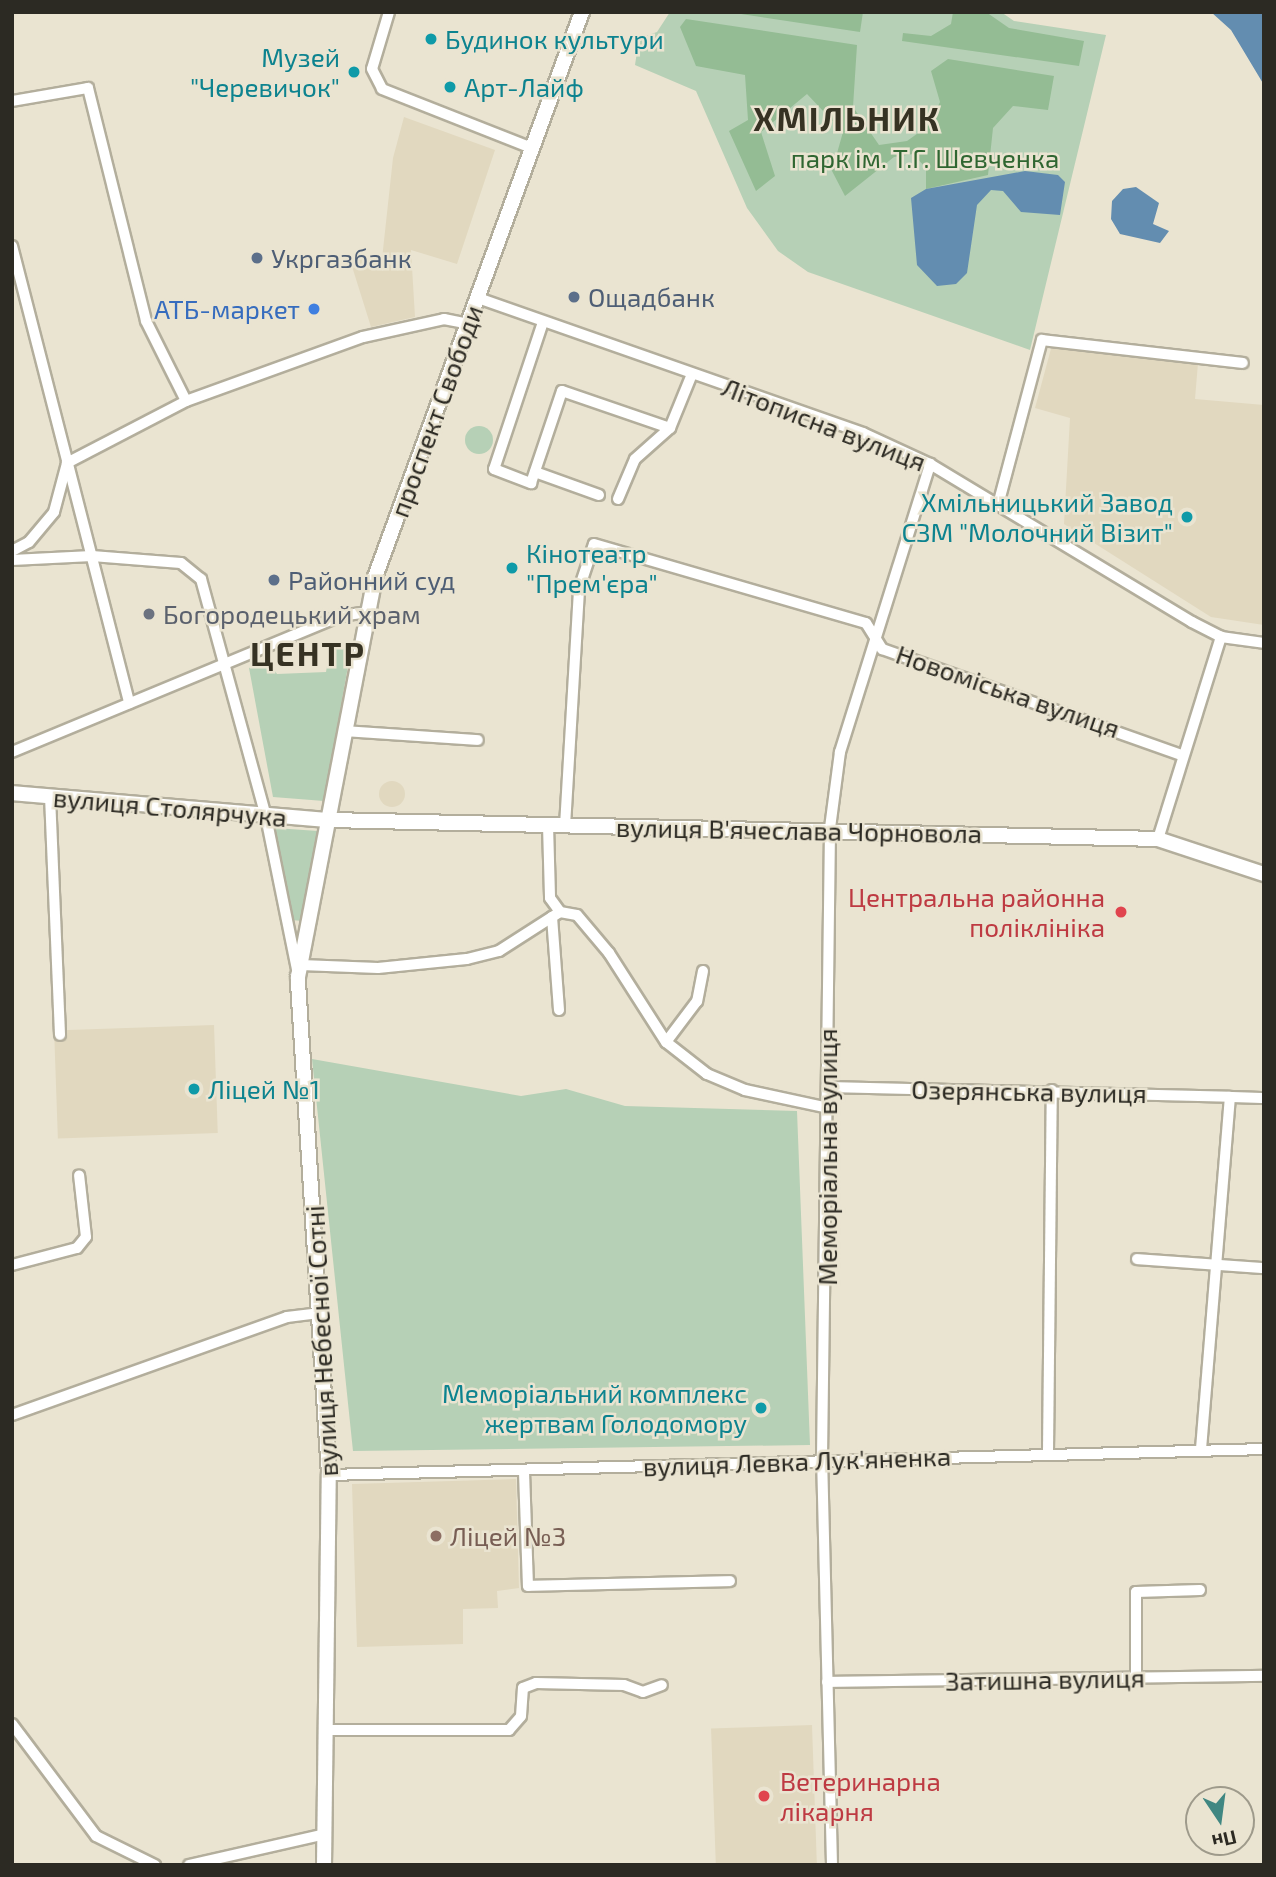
<!DOCTYPE html>
<meta charset="utf-8">
<style>
body{margin:0}
#map{position:relative;width:1276px;height:1877px;overflow:hidden;background:#eae4d1;font-family:"Exo 2",sans-serif}
div>[style]{position:absolute}
.built>*{inset:0;background:#e1d8bf;transform-origin:0 0}
.round{border-radius:50%}
.green>*{inset:0;background:#b6d0b6}
.forest>*{inset:0;background:#94bc94}
.water>*{inset:0;background:#638db0}
.roads{filter:drop-shadow(2px 0 #b3ae9c) drop-shadow(-2px 0 #b3ae9c) drop-shadow(0 2px #b3ae9c) drop-shadow(0 -2px #b3ae9c)}
.street>*{height:10px;margin:-5px;padding:0 5px;transform-origin:5px;border-radius:5px;background:#fff}
.secondary>*{height:14px;margin:-7px;padding:0 7px;transform-origin:7px;border-radius:7px;background:#fff}
.dots>*{width:19px;height:19px;translate:-50% -50%;box-sizing:border-box;border:4px solid #eae4d1;border-radius:50%}
span{translate:-50% -50%;white-space:nowrap;text-align:center;line-height:1.15;-webkit-text-stroke:5px #eae4d1;paint-order:stroke}
.culture-label{font-size:26px;color:#0d838f}
.left{translate:0 -50%;text-align:left}
.right{translate:-100% -50%;text-align:right}
.park-label{font-size:26px;color:#2f6631}
.service-label{font-size:26px;color:#4e5e75}
.shop-label{font-size:26px;color:#366cbe}
.street-label{font-size:26px;color:#2c2a23}
.worship-label{font-size:26px;color:#5b616d}
.health-label{font-size:26px;color:#be3a42}
.education-label{font-size:26px;color:#785e54}
.district-label{font-size:33px;color:#363223;font-weight:700;letter-spacing:2px}
.frame{position:absolute;inset:0;border:14px solid #2c2a23;pointer-events:none}
.north{position:absolute;left:1185px;top:1786px;width:70px;height:70px;box-sizing:border-box;background:#eae4d1;border:2px solid #9e9a8b;border-radius:50%;rotate:167deg;font-size:19px;font-weight:700;line-height:28px;text-align:center;color:#2c2a23}
.north::after{content:'';display:block;margin:auto;width:24px;height:32px;background:#408782;clip-path:polygon(50% 0,100% 100%,50% 72%,0 100%)}
</style>
<div id="map">
<div class="built">
<div style="clip-path:polygon(404px 117px,495px 150px,457px 264px,411px 250px,415px 317px,371px 327px,350px 260px,382px 259px,393px 158px)"></div>
<div style="clip-path:polygon(1052px 345px,1198px 363px,1195px 399px,1264px 405px,1264px 625px,1211px 617px,1064px 524px,1070px 418px,1035px 408px)"></div>
<div class="round" style="left:379px;top:781px;width:26px;height:26px"></div>
<div style="left:214px;top:1025px;width:108px;height:160px;rotate:88deg"></div>
<div style="clip-path:polygon(516px 1479px,519px 1588px,497px 1591px,498px 1608px,463px 1609px,463px 1644px,357px 1647px,352px 1484px)"></div>
<div style="left:812px;top:1725px;width:140px;height:101px;rotate:88deg"></div>
</div>
<div class="green">
<div style="clip-path:polygon(670px 12px,1001px 12px,1014px 21px,1106px 35px,1030px 350px,808px 272px,778px 251px,747px 208px,696px 91px,635px 65px,639px 38px,657px 32px)"></div>
<div class="round" style="left:465px;top:426px;width:28px;height:28px"></div>
<div style="clip-path:polygon(339px 645px,350px 655px,324px 801px,273px 797px,249px 668px,267px 660px,277px 674px,326px 672px,329px 654px)"></div>
<div style="clip-path:polygon(275px 828px,318px 831px,303px 921px,291px 920px)"></div>
<div style="clip-path:polygon(312px 1059px,521px 1096px,566px 1089px,625px 1106px,797px 1111px,810px 1445px,353px 1451px)"></div>
</div>
<div class="forest">
<div style="clip-path:polygon(728px 12px,863px 12px,860px 32px)"></div>
<div style="clip-path:polygon(953px 12px,986px 12px,1009px 28px,1084px 41px,1079px 66px,902px 41px,903px 33px,931px 36px,951px 24px)"></div>
<div style="clip-path:polygon(686px 19px,857px 45px,853px 107px,879px 145px,907px 141px,928px 126px,940px 102px,931px 71px,948px 59px,1054px 76px,1048px 110px,1013px 106px,993px 128px,988px 175px,926px 189px,926px 168px,913px 154px,894px 157px,845px 196px,832px 171px,843px 132px,807px 94px,761px 132px,775px 176px,756px 191px,729px 131px,748px 120px,745px 75px,696px 66px,680px 27px)"></div>
</div>
<div class="water">
<div style="clip-path:polygon(1211px 12px,1263px 12px,1264px 85px,1231px 30px)"></div>
<div style="clip-path:polygon(1025px 171px,1058px 175px,1065px 182px,1060px 215px,1021px 212px,1003px 191px,991px 190px,977px 205px,967px 273px,956px 284px,937px 286px,917px 265px,911px 198px,926px 189px)"></div>
<div style="clip-path:polygon(1136px 187px,1159px 203px,1153px 224px,1169px 231px,1160px 243px,1120px 234px,1111px 219px,1112px 201px,1123px 189px)"></div>
</div>
<div class="roads">
<div class="street">
<div style="left:389px;top:12px;width:59px;rotate:106.6deg"></div>
<div style="left:372px;top:69px;width:22px;rotate:63deg"></div>
<div style="left:382px;top:89px;width:158px;rotate:21.5deg"></div>
<div style="left:12px;top:101px;width:77px;rotate:-9.7deg"></div>
<div style="left:88px;top:88px;width:240px;rotate:76deg"></div>
<div style="left:146px;top:321px;width:89px;rotate:63.4deg"></div>
<div style="left:12px;top:246px;width:472px;rotate:75.6deg"></div>
<div style="left:478px;top:298px;width:408px;rotate:19.3deg"></div>
<div style="left:863px;top:433px;width:74px;rotate:24.8deg"></div>
<div style="left:930px;top:464px;width:306px;rotate:31.1deg"></div>
<div style="left:1192px;top:622px;width:33px;rotate:27deg"></div>
<div style="left:1221px;top:637px;width:43px;rotate:7.9deg"></div>
<div style="left:543px;top:322px;width:155px;rotate:108.4deg"></div>
<div style="left:494px;top:469px;width:40px;rotate:21deg"></div>
<div style="left:531px;top:483px;width:97px;rotate:-71.4deg"></div>
<div style="left:562px;top:391px;width:114px;rotate:18.9deg"></div>
<div style="left:535px;top:472px;width:68px;rotate:19.8deg"></div>
<div style="left:618px;top:499px;width:43px;rotate:-67deg"></div>
<div style="left:635px;top:459px;width:47px;rotate:-41.5deg"></div>
<div style="left:670px;top:428px;width:58px;rotate:-67.8deg"></div>
<div style="left:998px;top:505px;width:171px;rotate:-75.1deg"></div>
<div style="left:1042px;top:340px;width:202px;rotate:6.5deg"></div>
<div style="left:12px;top:551px;width:19px;rotate:-28deg"></div>
<div style="left:29px;top:542px;width:39px;rotate:-50deg"></div>
<div style="left:54px;top:512px;width:51px;rotate:-75.1deg"></div>
<div style="left:67px;top:463px;width:134px;rotate:-27.5deg"></div>
<div style="left:186px;top:401px;width:188px;rotate:-19.9deg"></div>
<div style="left:363px;top:337px;width:83px;rotate:-12.5deg"></div>
<div style="left:444px;top:319px;width:20px;rotate:11deg"></div>
<div style="left:12px;top:560px;width:80px;rotate:-2.9deg"></div>
<div style="left:92px;top:556px;width:89px;rotate:4.5deg"></div>
<div style="left:181px;top:563px;width:26px;rotate:39deg"></div>
<div style="left:201px;top:579px;width:247px;rotate:74.7deg"></div>
<div style="left:266px;top:817px;width:156px;rotate:78.5deg"></div>
<div style="left:345px;top:731px;width:133px;rotate:3.9deg"></div>
<div style="left:12px;top:752px;width:355px;rotate:-22.5deg"></div>
<div style="left:340px;top:616px;width:27px;rotate:-8deg"></div>
<div style="left:50px;top:796px;width:239px;rotate:87.6deg"></div>
<div style="left:548px;top:825px;width:73px;rotate:88.4deg"></div>
<div style="left:550px;top:898px;width:17px;rotate:54deg"></div>
<div style="left:565px;top:826px;width:237px;rotate:-86.6deg"></div>
<div style="left:579px;top:589px;width:47px;rotate:-71.6deg"></div>
<div style="left:594px;top:544px;width:283px;rotate:16.2deg"></div>
<div style="left:866px;top:623px;width:31px;rotate:58deg"></div>
<div style="left:882px;top:649px;width:317px;rotate:19.5deg"></div>
<div style="left:1158px;top:839px;width:212px;rotate:-72.7deg"></div>
<div style="left:301px;top:965px;width:77px;rotate:2.2deg"></div>
<div style="left:378px;top:968px;width:89px;rotate:-5.8deg"></div>
<div style="left:467px;top:959px;width:33px;rotate:-14deg"></div>
<div style="left:499px;top:951px;width:63px;rotate:-32.7deg"></div>
<div style="left:703px;top:971px;width:31px;rotate:101deg"></div>
<div style="left:697px;top:1001px;width:51px;rotate:127.1deg"></div>
<div style="left:666px;top:1042px;width:52px;rotate:38deg"></div>
<div style="left:707px;top:1074px;width:41px;rotate:22.8deg"></div>
<div style="left:745px;top:1090px;width:85px;rotate:12.2deg"></div>
<div style="left:559px;top:1010px;width:93px;rotate:-94.3deg"></div>
<div style="left:552px;top:917px;width:9px;rotate:-32deg"></div>
<div style="left:560px;top:912px;width:17px;rotate:10deg"></div>
<div style="left:577px;top:915px;width:50px;rotate:49.9deg"></div>
<div style="left:609px;top:953px;width:106px;rotate:57.4deg"></div>
<div style="left:828px;top:1087px;width:402px;rotate:1.4deg"></div>
<div style="left:1137px;top:1259px;width:127px;rotate:4.1deg"></div>
<div style="left:12px;top:1265px;width:67px;rotate:-14.7deg"></div>
<div style="left:77px;top:1248px;width:14px;rotate:-51deg"></div>
<div style="left:86px;top:1237px;width:62px;rotate:-96.4deg"></div>
<div style="left:12px;top:1415px;width:292px;rotate:-19.6deg"></div>
<div style="left:287px;top:1317px;width:34px;rotate:-7deg"></div>
<div style="left:1201px;top:1449px;width:353px;rotate:-85.3deg"></div>
<div style="left:1230px;top:1097px;width:34px;rotate:2deg"></div>
<div style="left:1048px;top:1452px;width:362px;rotate:-89.4deg"></div>
<div style="left:524px;top:1472px;width:114px;rotate:88deg"></div>
<div style="left:528px;top:1586px;width:202px;rotate:-1.4deg"></div>
<div style="left:329px;top:1475px;width:935px;rotate:-1.59deg"></div>
<div style="left:1136px;top:1677px;width:85px;rotate:-90deg"></div>
<div style="left:1136px;top:1592px;width:64px;rotate:-1.8deg"></div>
<div style="left:827px;top:1682px;width:437px;rotate:-0.8deg"></div>
<div style="left:12px;top:1724px;width:140px;rotate:53.1deg"></div>
<div style="left:96px;top:1836px;width:66px;rotate:26.2deg"></div>
<div style="left:326px;top:1730px;width:183px"></div>
<div style="left:509px;top:1730px;width:18px;rotate:-49deg"></div>
<div style="left:521px;top:1716px;width:28px;rotate:-86deg"></div>
<div style="left:523px;top:1688px;width:14px;rotate:-21deg"></div>
<div style="left:536px;top:1683px;width:88px;rotate:1.3deg"></div>
<div style="left:624px;top:1685px;width:20px;rotate:20deg"></div>
<div style="left:643px;top:1692px;width:20px;rotate:-20deg"></div>
<div style="left:189px;top:1865px;width:139px;rotate:-12.8deg"></div>
<div style="left:832px;top:1865px;width:407px;rotate:-91.4deg"></div>
<div style="left:822px;top:1458px;width:630px;rotate:-89.27deg"></div>
<div style="left:830px;top:828px;width:77px;rotate:-82.5deg"></div>
<div style="left:840px;top:752px;width:302px;rotate:-72.6deg"></div>
</div>
<div class="secondary">
<div style="left:12px;top:793px;width:318px;rotate:4.9deg"></div>
<div style="left:329px;top:820px;width:829px;rotate:1.31deg"></div>
<div style="left:1158px;top:839px;width:112px;rotate:18.3deg"></div>
<div style="left:324px;top:1865px;width:390px;rotate:-89.3deg"></div>
<div style="left:329px;top:1475px;width:499px;rotate:-93.6deg"></div>
<div style="left:298px;top:977px;width:407px;rotate:-79.1deg"></div>
<div style="left:375px;top:577px;width:602px;rotate:-69.88deg"></div>
</div>
</div>
<div class="dots">
<div style="left:431px;top:39px;background:#0f9aa8"></div>
<div style="left:354px;top:72px;background:#0f9aa8"></div>
<div style="left:450px;top:87px;background:#0f9aa8"></div>
<div style="left:257px;top:258px;background:#5c6f8a"></div>
<div style="left:574px;top:297px;background:#5c6f8a"></div>
<div style="left:314px;top:309px;background:#3f7fe0"></div>
<div style="left:1187px;top:517px;background:#0f9aa8"></div>
<div style="left:512px;top:568px;background:#0f9aa8"></div>
<div style="left:274px;top:580px;background:#5c6f8a"></div>
<div style="left:149px;top:614px;background:#6b7280"></div>
<div style="left:1121px;top:912px;background:#e0444e"></div>
<div style="left:194px;top:1089px;background:#0f9aa8"></div>
<div style="left:761px;top:1408px;background:#0f9aa8"></div>
<div style="left:436px;top:1536px;background:#8d6e63"></div>
<div style="left:764px;top:1796px;background:#e0444e"></div>
</div>
<div class="culture-label">
<span class="left" style="left:445px;top:39px">Будинок культури</span>
<span class="right" style="left:340px;top:72px">Музей<br>"Черевичок"</span>
<span class="left" style="left:464px;top:87px">Арт-Лайф</span>
<span class="right" style="left:1173px;top:517px">Хмільницький Завод<br>СЗМ "Молочний Візит"</span>
<span class="left" style="left:526px;top:568px">Кінотеатр<br>"Прем'єра"</span>
<span class="left" style="left:208px;top:1089px">Ліцей №1</span>
<span class="right" style="left:747px;top:1408px">Меморіальний комплекс<br>жертвам Голодомору</span>
</div>
<div class="park-label">
<span style="left:925px;top:158px">парк ім. Т.Г. Шевченка</span>
</div>
<div class="service-label">
<span class="left" style="left:271px;top:258px">Укргазбанк</span>
<span class="left" style="left:588px;top:297px">Ощадбанк</span>
<span class="left" style="left:288px;top:580px">Районний суд</span>
</div>
<div class="shop-label">
<span class="right" style="left:300px;top:309px">АТБ-маркет</span>
</div>
<div class="street-label">
<span style="left:436px;top:411px;rotate:-70deg">проспект Свободи</span>
<span style="left:824px;top:424px;rotate:21deg">Літописна вулиця</span>
<span style="left:1008px;top:691px;rotate:19deg">Новоміська вулиця</span>
<span style="left:170px;top:807px;rotate:5deg">вулиця Столярчука</span>
<span style="left:799px;top:830px;rotate:1deg">вулиця В'ячеслава Чорновола</span>
<span style="left:1029px;top:1091px;rotate:1deg">Озерянська вулиця</span>
<span style="left:827px;top:1157px;rotate:-90deg">Меморіальна вулиця</span>
<span style="left:321px;top:1341px;rotate:-93deg">вулиця Небесної Сотні</span>
<span style="left:797px;top:1461px;rotate:-2deg">вулиця Левка Лук'яненка</span>
<span style="left:1045px;top:1679px;rotate:-1deg">Затишна вулиця</span>
</div>
<div class="worship-label">
<span class="left" style="left:163px;top:614px">Богородецький храм</span>
</div>
<div class="health-label">
<span class="right" style="left:1105px;top:912px">Центральна районна<br>поліклініка</span>
<span class="left" style="left:780px;top:1796px">Ветеринарна<br>лікарня</span>
</div>
<div class="education-label">
<span class="left" style="left:450px;top:1536px">Ліцей №3</span>
</div>
<div class="district-label">
<span style="left:847px;top:119px">ХМІЛЬНИК</span>
<span style="left:308px;top:654px">ЦЕНТР</span>
</div>
<div class="frame"></div>
<div class="north">Пн</div>
</div>
